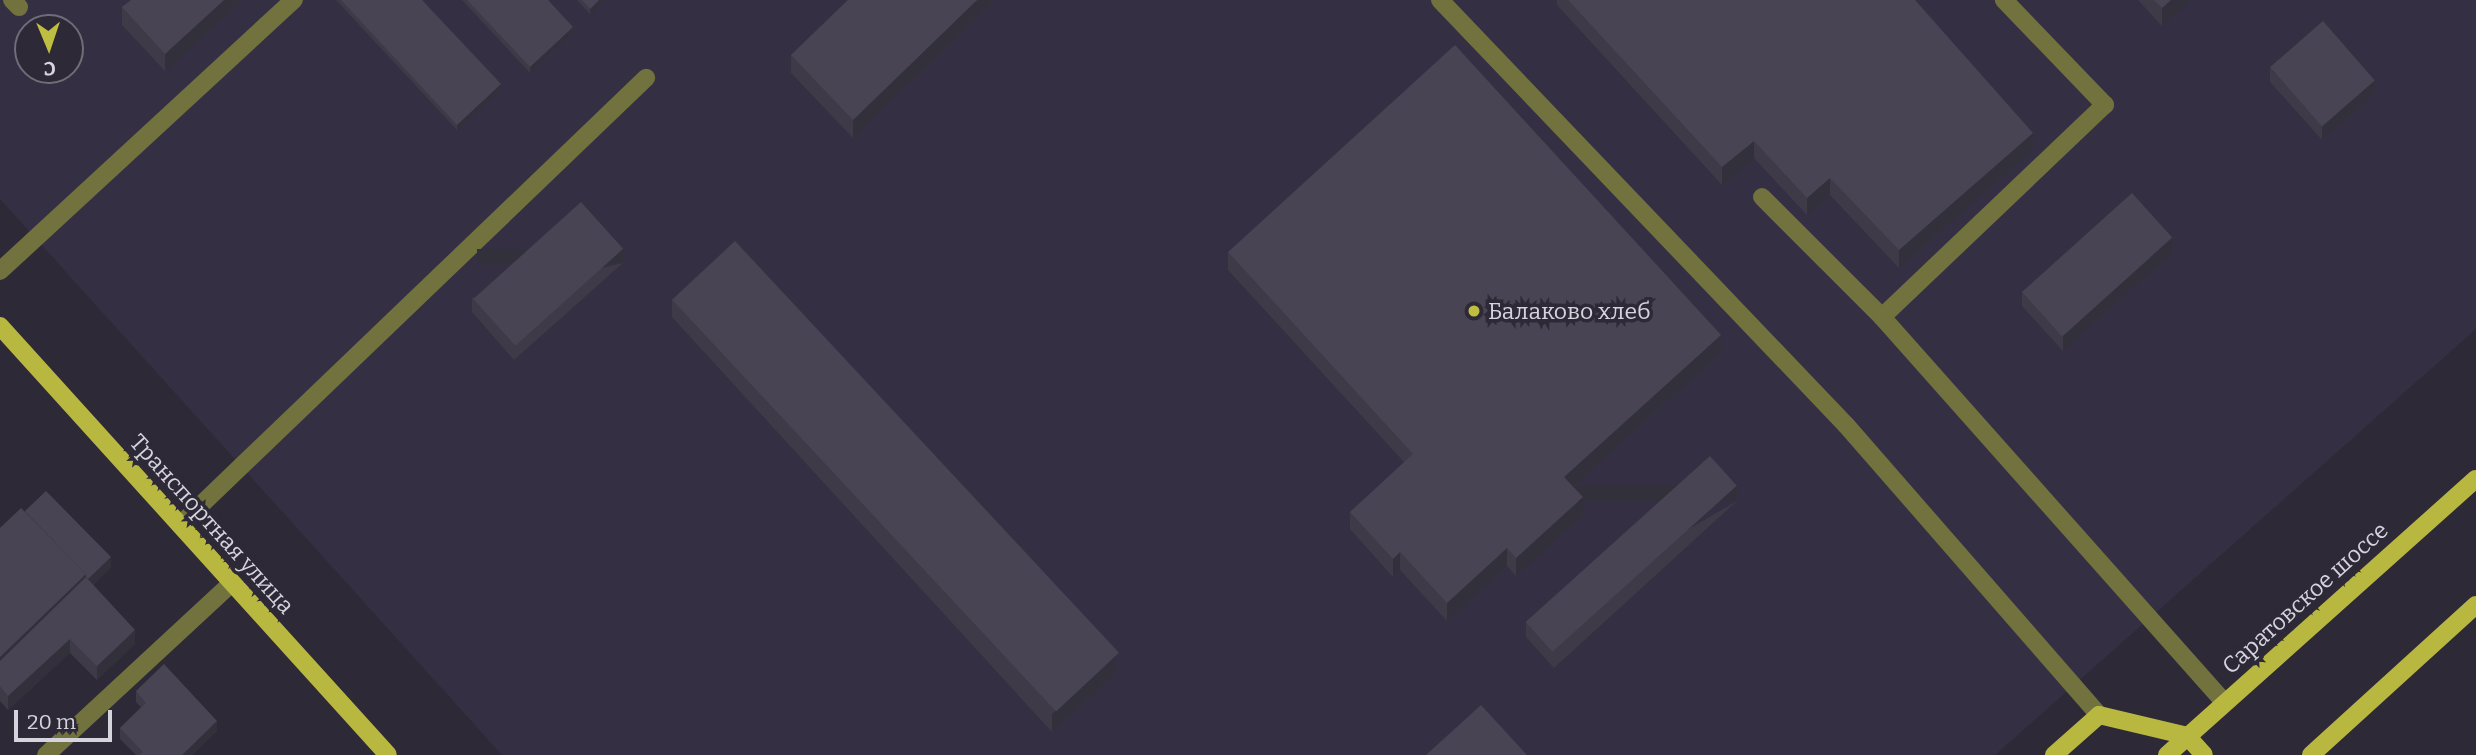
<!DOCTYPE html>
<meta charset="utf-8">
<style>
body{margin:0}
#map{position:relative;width:2476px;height:755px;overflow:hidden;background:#2d2937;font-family:Bitter,serif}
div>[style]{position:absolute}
.built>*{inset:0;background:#352f43}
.minor>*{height:18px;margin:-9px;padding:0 9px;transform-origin:9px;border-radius:9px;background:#71723e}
.major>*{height:18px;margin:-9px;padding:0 9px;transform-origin:9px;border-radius:9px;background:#b8b841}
.wall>*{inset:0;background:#3e3a47}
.shaded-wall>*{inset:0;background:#32303a;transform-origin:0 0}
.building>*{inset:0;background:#484453;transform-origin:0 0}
.dots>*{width:19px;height:19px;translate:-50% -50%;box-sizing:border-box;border:4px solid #2d2937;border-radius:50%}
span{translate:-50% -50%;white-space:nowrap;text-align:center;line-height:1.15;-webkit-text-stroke:7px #2d2937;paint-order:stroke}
.poi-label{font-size:23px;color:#d5d3dc}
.left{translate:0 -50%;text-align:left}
.street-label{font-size:23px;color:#d5d3dc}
.north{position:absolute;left:14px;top:14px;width:70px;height:70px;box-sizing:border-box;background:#2d2937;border:2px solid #706d79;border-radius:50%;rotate:178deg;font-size:19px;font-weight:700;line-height:28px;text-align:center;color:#d5d3dc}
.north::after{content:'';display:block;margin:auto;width:24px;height:32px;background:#bebf42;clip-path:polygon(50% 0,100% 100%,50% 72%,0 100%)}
.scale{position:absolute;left:14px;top:710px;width:98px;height:32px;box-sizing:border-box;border:4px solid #d5d3dc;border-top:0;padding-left:9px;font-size:21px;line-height:24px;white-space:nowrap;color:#d5d3dc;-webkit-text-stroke:5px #2d2937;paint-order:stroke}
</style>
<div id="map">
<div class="built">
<div style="clip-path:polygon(evenodd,0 0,2476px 0,2476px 329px,1995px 755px,502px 755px,0 199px,0 0,28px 28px,70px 28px,70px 70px,28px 70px,28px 28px)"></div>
</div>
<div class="minor">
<div style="left:12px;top:0;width:10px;rotate:45deg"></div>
<div style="left:1440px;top:0;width:588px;rotate:46.31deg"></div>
<div style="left:1846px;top:425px;width:385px;rotate:48.9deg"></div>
<div style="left:1762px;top:197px;width:170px;rotate:45deg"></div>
<div style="left:1882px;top:317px;width:515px;rotate:48.38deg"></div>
<div style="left:0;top:271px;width:400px;rotate:-42.7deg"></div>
<div style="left:1882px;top:317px;width:308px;rotate:-43.6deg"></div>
<div style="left:2105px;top:105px;width:146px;rotate:-133.9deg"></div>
<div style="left:180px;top:525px;width:646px;rotate:-43.81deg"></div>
<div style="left:46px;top:755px;width:253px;rotate:-42.8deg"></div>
</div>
<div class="major">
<div style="left:0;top:326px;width:578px;rotate:47.87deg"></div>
<div style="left:2054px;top:755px;width:60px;rotate:-41.6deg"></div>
<div style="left:2099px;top:715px;width:90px;rotate:13.4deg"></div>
<div style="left:2187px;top:736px;width:25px;rotate:48deg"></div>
<div style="left:2167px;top:755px;width:414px;rotate:-41.8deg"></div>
<div style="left:2311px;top:755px;width:223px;rotate:-42.3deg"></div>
</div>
<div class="wall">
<div style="clip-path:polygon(131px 0,243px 0,165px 71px,122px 25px,122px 7px)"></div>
<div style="clip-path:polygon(336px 0,422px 0,501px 90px,457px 130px)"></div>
<div style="clip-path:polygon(462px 0,548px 0,573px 32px,530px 73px)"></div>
<div style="clip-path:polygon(577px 0,605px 0,590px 14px)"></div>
<div style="clip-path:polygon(848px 0,995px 0,853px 138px,791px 73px,791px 55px)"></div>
<div style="clip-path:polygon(1557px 0,1915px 0,2033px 150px,1899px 268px,1830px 195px,1807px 215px,1754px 158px,1722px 185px,1557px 5px)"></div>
<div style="clip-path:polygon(2138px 0,2190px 0,2162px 26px)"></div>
<div style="clip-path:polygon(2270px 67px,2375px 94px,2322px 140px,2270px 82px)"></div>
<div style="clip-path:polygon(1228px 252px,1721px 352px,1573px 487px,1583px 515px,1516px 576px,1507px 566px,1447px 621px,1400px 570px,1393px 577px,1350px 529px,1350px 512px,1404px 462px,1228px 270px)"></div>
<div style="clip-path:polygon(2172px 252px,2063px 351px,2022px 306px,2022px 292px)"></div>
<div style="clip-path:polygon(623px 263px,514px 360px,472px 312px,472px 298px)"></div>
<div style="clip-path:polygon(672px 299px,1116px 673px,1052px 732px,672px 317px)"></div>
<div style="clip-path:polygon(1737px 501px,1554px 668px,1526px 637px,1526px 623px)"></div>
<div style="clip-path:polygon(25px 511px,111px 567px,93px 585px,135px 644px,97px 680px,70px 653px,8px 710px,0 701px,0 528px)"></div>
<div style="clip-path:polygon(136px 691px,217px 731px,192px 755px,136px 755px,120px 739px,120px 728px,141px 707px,136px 702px)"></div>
</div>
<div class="shaded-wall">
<div style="clip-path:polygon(224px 0,243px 0,165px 71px,165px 54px)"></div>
<div style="clip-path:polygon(599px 0,605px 0,590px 14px,590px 9px)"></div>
<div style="clip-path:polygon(977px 0,995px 0,853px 138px,853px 120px)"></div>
<div style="clip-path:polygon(2171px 0,2190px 0,2162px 26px,2162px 8px)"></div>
<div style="clip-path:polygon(573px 27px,573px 32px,530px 73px,530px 67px)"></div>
<div style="clip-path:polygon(2375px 80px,2375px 94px,2322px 140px,2322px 126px)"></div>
<div style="clip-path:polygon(501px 84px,501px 90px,457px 130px,457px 125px)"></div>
<div style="clip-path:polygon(2033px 133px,2033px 150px,1899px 268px,1899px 250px)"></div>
<div style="clip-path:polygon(1754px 141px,1754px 158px,1722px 185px,1722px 167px)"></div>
<div style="clip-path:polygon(1830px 178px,1830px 195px,1807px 215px,1807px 198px)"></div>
<div style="clip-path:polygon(2172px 238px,2172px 252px,2063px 351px,2063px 336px)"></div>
<div style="left:623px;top:249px;width:14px;height:146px;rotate:90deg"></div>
<div style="clip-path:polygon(1721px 335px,1721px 352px,1564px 495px,1564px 477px)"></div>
<div style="left:1737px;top:486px;width:15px;height:248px;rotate:90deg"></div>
<div style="clip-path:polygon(1583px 497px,1583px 515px,1516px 576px,1516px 558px)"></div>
<div style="clip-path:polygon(1507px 548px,1507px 566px,1447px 621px,1447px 603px)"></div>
<div style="clip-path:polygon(1400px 552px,1400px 570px,1393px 577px,1393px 559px)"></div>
<div style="clip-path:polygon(111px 557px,111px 567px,0 675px,0 657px,86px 574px)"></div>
<div style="clip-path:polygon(135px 630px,135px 644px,97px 680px,97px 666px)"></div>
<div style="clip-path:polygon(70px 639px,70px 653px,8px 710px,8px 696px)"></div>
<div style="clip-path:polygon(1116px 656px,1116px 673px,1052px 732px,1052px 714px)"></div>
<div style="clip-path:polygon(217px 721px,217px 731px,192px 755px,182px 755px)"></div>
</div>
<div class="building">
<div style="clip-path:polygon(131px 0,224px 0,165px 54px,122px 7px)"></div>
<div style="clip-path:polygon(341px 0,422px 0,501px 84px,457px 125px)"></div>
<div style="clip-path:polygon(467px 0,548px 0,573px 27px,530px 67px)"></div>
<div style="clip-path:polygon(582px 0,599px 0,590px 9px)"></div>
<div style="clip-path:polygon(848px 0,977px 0,853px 120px,791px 55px)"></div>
<div style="clip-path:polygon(1568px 0,1915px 0,2033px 133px,1899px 250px,1830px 178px,1807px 198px,1754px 141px,1722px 167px)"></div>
<div style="clip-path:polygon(2154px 0,2171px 0,2162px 8px)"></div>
<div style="left:2323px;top:21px;width:79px;height:70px;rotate:49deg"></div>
<div style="clip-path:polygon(1455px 45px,1721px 335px,1564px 477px,1583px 497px,1516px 558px,1507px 548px,1447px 603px,1400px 552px,1393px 559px,1350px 512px,1413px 454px,1228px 252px)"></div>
<div style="left:2132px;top:193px;width:60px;height:148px;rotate:48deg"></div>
<div style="left:581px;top:202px;width:63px;height:145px;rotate:48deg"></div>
<div style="left:735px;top:241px;width:563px;height:86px;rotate:47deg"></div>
<div style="left:1710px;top:456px;width:40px;height:248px;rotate:48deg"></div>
<div style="clip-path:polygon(46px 491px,111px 557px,88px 579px,86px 577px,86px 574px,25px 511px)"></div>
<div style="clip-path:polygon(21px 508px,86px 574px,0 657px,0 528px)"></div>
<div style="clip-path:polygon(86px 577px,135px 630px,97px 666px,70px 639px,8px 696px,0 686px,0 661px)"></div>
<div style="clip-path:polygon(164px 664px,217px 721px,182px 755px,139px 755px,143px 752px,120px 728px,146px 703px,136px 691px)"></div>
<div style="clip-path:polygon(1481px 705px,1527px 755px,1426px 755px)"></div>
</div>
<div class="dots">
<div style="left:1474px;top:311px;background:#bebf42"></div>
</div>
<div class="poi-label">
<span class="left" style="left:1488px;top:311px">Балаково хлеб</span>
</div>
<div class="street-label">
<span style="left:212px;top:524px;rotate:48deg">Транспортная улица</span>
<span style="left:2305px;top:598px;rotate:-42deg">Саратовское шоссе</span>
</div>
<div class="north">С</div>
<div class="scale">20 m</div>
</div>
